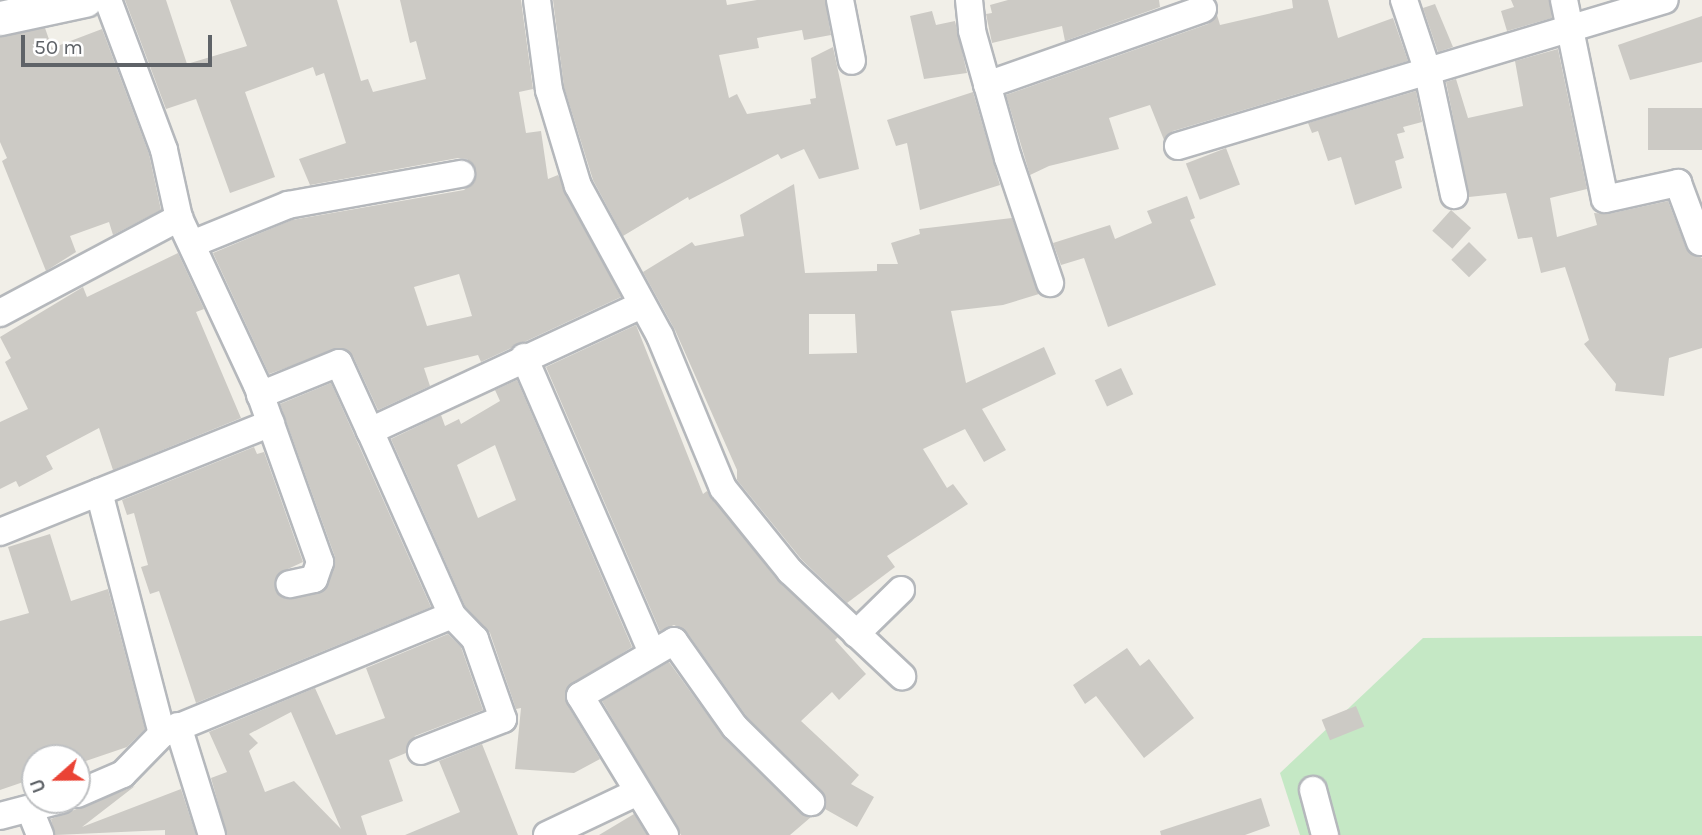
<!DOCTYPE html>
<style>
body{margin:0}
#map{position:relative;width:1702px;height:835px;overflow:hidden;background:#f1efe8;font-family:Karla,sans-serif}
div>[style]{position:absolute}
.green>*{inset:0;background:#c5e8c5}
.building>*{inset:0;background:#cccac5;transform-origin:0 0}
.roads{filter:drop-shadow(2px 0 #b5b8bc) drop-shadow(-2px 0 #b5b8bc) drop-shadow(0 2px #b5b8bc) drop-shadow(0 -2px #b5b8bc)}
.minor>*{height:26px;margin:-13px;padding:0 13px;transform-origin:13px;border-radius:13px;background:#fff}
.tertiary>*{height:33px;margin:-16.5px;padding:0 16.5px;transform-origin:16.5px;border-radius:16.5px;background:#fff}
span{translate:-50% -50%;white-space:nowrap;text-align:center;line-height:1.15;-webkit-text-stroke:7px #fff;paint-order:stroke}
.north{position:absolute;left:21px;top:744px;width:70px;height:70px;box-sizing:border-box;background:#fff;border:2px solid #bfc1c3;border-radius:50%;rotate:249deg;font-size:19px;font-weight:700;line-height:28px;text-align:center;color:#5f6368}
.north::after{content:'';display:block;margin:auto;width:24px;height:32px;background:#ea4335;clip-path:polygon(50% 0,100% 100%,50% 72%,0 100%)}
.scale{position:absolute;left:21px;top:35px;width:191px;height:32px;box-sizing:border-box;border:4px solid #5f6368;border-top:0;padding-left:9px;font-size:21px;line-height:24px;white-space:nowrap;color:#5f6368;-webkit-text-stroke:5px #fff;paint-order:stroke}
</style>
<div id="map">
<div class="green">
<div style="clip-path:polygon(1702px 636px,1702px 835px,1300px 835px,1280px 773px,1423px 638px)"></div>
</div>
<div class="building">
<div style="clip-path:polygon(evenodd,125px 0,166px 0,187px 64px,247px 46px,230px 0,337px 0,361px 81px,368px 79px,373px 92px,426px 79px,416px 41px,410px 43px,400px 0,521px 0,533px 89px,519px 92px,526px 133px,541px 131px,548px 179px,558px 175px,621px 297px,481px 362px,478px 355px,424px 368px,430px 386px,378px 410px,353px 356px,342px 348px,269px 374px,213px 253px,292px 220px,464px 190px,475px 180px,476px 171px,467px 159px,458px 158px,310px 185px,299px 159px,346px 143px,324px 73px,316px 76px,313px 67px,245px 92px,275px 177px,230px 193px,196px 99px,166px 109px,125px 0,459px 274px,472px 316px,427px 326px,414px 287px,459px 274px)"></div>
<div style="clip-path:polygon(553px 0,726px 0,727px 5px,757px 0,825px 0,831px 35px,804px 40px,802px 30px,757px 38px,759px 48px,719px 55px,729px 98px,737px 94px,747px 114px,811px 104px,810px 99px,816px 98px,811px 58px,833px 47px,859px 169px,819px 179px,804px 149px,781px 159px,778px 154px,689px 200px,688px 197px,623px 236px,593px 180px,564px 87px)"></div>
<div style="clip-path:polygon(1008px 0,1159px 0,1160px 7px,1065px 41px,1062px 26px,992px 43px,986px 14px,992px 13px,990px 5px)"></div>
<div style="clip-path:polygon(1292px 0,1328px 0,1338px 38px,1393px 18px,1408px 61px,1173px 131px,1164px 140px,1150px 105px,1109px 118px,1119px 149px,1049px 166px,1030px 175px,1006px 95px,1208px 24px,1217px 15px,1220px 25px,1293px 8px)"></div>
<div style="clip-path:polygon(1511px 0,1549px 0,1552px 18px,1507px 31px,1501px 11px,1514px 7px)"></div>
<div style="clip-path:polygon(1435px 4px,1453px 47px,1438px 52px,1423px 8px)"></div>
<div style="clip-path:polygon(932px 11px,936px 25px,955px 21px,967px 73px,924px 79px,910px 16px)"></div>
<div style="clip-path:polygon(1702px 16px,1702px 62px,1630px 80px,1618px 45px)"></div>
<div style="clip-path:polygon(45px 28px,52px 48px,102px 29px,149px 154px,161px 210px,113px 235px,109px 222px,70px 236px,76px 252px,46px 271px,2px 161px,7px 158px,0 142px,0 37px)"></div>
<div style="clip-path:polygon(1558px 49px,1587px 189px,1550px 198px,1557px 237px,1597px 225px,1594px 213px,1608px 214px,1668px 201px,1686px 248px,1702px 258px,1702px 348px,1669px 358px,1664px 396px,1615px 391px,1616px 384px,1584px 344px,1589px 340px,1565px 267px,1541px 273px,1532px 237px,1518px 239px,1506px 193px,1469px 197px,1446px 82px,1456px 79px,1468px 118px,1523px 106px,1515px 61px)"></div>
<div style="clip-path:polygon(1416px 91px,1422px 122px,1403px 127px,1405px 132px,1397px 134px,1404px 158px,1395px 161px,1402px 188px,1355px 205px,1341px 157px,1328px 161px,1318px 131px,1312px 133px,1308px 123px)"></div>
<div style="clip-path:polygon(973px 92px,1000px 185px,920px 210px,907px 143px,896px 146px,887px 120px)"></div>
<div style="left:1702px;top:108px;width:42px;height:54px;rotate:90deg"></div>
<div style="left:1226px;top:148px;width:39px;height:43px;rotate:69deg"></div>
<div style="clip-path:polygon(evenodd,794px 184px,805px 273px,877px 271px,877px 264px,898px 264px,891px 243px,920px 234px,919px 229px,1012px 218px,1039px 294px,1003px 305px,951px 311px,966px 383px,1044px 347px,1056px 374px,982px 409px,1006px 450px,984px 462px,965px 429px,923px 449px,947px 488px,953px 484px,968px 504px,887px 556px,895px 567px,847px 603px,802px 560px,737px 480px,737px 470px,675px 330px,643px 272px,692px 242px,695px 246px,744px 236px,740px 215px,794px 184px,809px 314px,855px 314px,857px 353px,809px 354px,809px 314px)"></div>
<div style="clip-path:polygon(1187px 196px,1195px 218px,1190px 220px,1216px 285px,1108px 327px,1084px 258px,1061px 265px,1053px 243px,1110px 225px,1115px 239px,1152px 223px,1147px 211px)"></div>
<div style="left:1451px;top:210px;width:27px;height:28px;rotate:42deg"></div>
<div style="left:1469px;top:242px;width:25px;height:25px;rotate:45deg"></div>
<div style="clip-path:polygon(178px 253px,204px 309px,196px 312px,241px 418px,113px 470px,99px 428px,46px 456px,53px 469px,19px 487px,16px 481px,0 489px,0 422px,28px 409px,5px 362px,11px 358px,0 337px,83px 287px,87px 297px)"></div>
<div style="clip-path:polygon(636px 325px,703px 494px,707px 491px,778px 581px,838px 637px,835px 640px,866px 674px,839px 700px,832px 692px,801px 721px,859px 775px,851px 784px,874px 797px,857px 827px,825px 809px,822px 791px,747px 717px,686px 631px,674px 625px,660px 631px,546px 367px)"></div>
<div style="left:1121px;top:368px;width:29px;height:29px;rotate:65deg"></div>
<div style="clip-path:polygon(evenodd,517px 380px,632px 647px,566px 689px,567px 704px,600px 759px,574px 773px,515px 769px,521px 708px,516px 709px,490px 633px,465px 606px,391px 439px,441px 415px,445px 426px,459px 419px,461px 424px,500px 401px,495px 390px,517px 380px,495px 445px,516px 500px,478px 518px,457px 465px,495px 445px)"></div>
<div style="clip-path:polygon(331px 383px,431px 607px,196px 703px,159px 591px,150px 594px,141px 567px,148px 565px,134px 513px,127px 515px,122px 500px,254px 447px,257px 454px,264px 452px,303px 562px,279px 573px,275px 588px,286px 599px,324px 591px,335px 557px,280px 404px)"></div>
<div style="clip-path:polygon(50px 534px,71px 601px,108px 589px,145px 729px,127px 747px,77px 764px,77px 758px,35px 758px,35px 778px,0 790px,0 621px,29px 613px,8px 547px)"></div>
<div style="clip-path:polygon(evenodd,448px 634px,461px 647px,483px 710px,415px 736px,406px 753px,389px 760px,403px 801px,361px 816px,367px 835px,227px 835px,211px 778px,227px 772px,209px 732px,315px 688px,336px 735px,385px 718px,366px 668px,448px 634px,291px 712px,301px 735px,341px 829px,294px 781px,265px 792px,249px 751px,258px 743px,249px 734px,291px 712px)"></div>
<div style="clip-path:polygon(1127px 648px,1140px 666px,1149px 659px,1194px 718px,1144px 758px,1096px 696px,1085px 704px,1073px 685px)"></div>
<div style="clip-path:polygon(669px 662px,724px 738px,800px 813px,811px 817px,790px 835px,681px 835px,602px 701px)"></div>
<div style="left:1356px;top:706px;width:22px;height:37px;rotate:68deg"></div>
<div style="clip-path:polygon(482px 744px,518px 835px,405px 835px,460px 812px,439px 761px)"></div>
<div style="clip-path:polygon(135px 786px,82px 827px,181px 789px,196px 835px,165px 835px,165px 830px,55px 835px,51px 819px)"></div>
<div style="clip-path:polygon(1261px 798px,1270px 826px,1245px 835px,1161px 835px,1160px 831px)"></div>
<div style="clip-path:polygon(634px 814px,647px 835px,599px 835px)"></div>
</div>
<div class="roads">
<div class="minor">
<div style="left:108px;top:0;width:160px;rotate:69.5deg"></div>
<div style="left:164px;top:150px;width:70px;rotate:77.6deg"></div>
<div style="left:179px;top:218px;width:184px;rotate:65deg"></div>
<div style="left:257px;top:385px;width:188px;rotate:70.4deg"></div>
<div style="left:320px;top:562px;width:18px;rotate:109deg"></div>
<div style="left:314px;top:579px;width:25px;rotate:168deg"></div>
<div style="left:537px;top:0;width:91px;rotate:82.4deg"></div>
<div style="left:549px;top:90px;width:100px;rotate:73.2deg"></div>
<div style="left:578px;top:186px;width:171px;rotate:61.3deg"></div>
<div style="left:660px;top:336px;width:165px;rotate:67.5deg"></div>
<div style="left:723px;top:488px;width:107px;rotate:51.1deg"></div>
<div style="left:790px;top:571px;width:154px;rotate:43.2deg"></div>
<div style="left:840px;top:0;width:62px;rotate:78.9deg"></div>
<div style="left:969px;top:0;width:31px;rotate:84deg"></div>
<div style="left:972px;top:31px;width:132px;rotate:74.2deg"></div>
<div style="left:1008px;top:158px;width:132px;rotate:71.4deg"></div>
<div style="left:1404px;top:0;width:73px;rotate:71.6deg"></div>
<div style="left:1427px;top:69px;width:129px;rotate:77.9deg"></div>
<div style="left:1564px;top:0;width:203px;rotate:78.4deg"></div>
<div style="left:1605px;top:199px;width:75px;rotate:-12.4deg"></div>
<div style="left:1678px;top:183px;width:63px;rotate:69.6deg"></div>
<div style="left:987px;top:85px;width:229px;rotate:-19.4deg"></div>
<div style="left:1178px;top:146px;width:508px;rotate:-16.69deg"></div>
<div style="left:192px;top:244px;width:104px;rotate:-22.1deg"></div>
<div style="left:288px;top:205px;width:176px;rotate:-10.2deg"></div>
<div style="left:0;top:313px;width:203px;rotate:-28deg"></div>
<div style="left:524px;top:357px;width:322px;rotate:66.6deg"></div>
<div style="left:260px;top:395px;width:85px;rotate:-22.1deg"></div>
<div style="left:339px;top:363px;width:75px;rotate:65.5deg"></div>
<div style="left:99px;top:492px;width:250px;rotate:75.4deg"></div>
<div style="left:0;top:532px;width:292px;rotate:-21.9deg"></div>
<div style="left:856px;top:634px;width:63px;rotate:-44.4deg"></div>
<div style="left:178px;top:726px;width:114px;rotate:72.7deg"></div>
<div style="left:421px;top:751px;width:88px;rotate:-21.3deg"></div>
<div style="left:503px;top:719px;width:85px;rotate:-109.3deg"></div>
<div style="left:475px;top:639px;width:33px;rotate:-134deg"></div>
<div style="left:1313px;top:790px;width:47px;rotate:75.1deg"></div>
<div style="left:77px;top:794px;width:50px;rotate:-23.5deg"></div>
<div style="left:123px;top:774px;width:56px;rotate:-45.7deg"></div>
<div style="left:162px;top:734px;width:313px;rotate:-22.3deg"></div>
<div style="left:452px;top:615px;width:201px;rotate:-114deg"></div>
<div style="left:370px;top:431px;width:300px;rotate:-24.9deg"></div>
<div style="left:30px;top:810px;width:27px;rotate:68deg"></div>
<div style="left:0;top:816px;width:63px;rotate:-14.7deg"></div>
<div style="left:547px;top:835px;width:98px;rotate:-25.3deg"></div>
<div style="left:665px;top:835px;width:163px;rotate:-121.4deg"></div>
<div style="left:580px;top:696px;width:109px;rotate:-30.3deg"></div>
<div style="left:674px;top:641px;width:105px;rotate:54.7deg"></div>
<div style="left:735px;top:727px;width:107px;rotate:44.6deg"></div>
</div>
<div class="tertiary">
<div style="left:0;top:18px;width:87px;rotate:-12deg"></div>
</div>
</div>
<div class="north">U</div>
<div class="scale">50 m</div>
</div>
